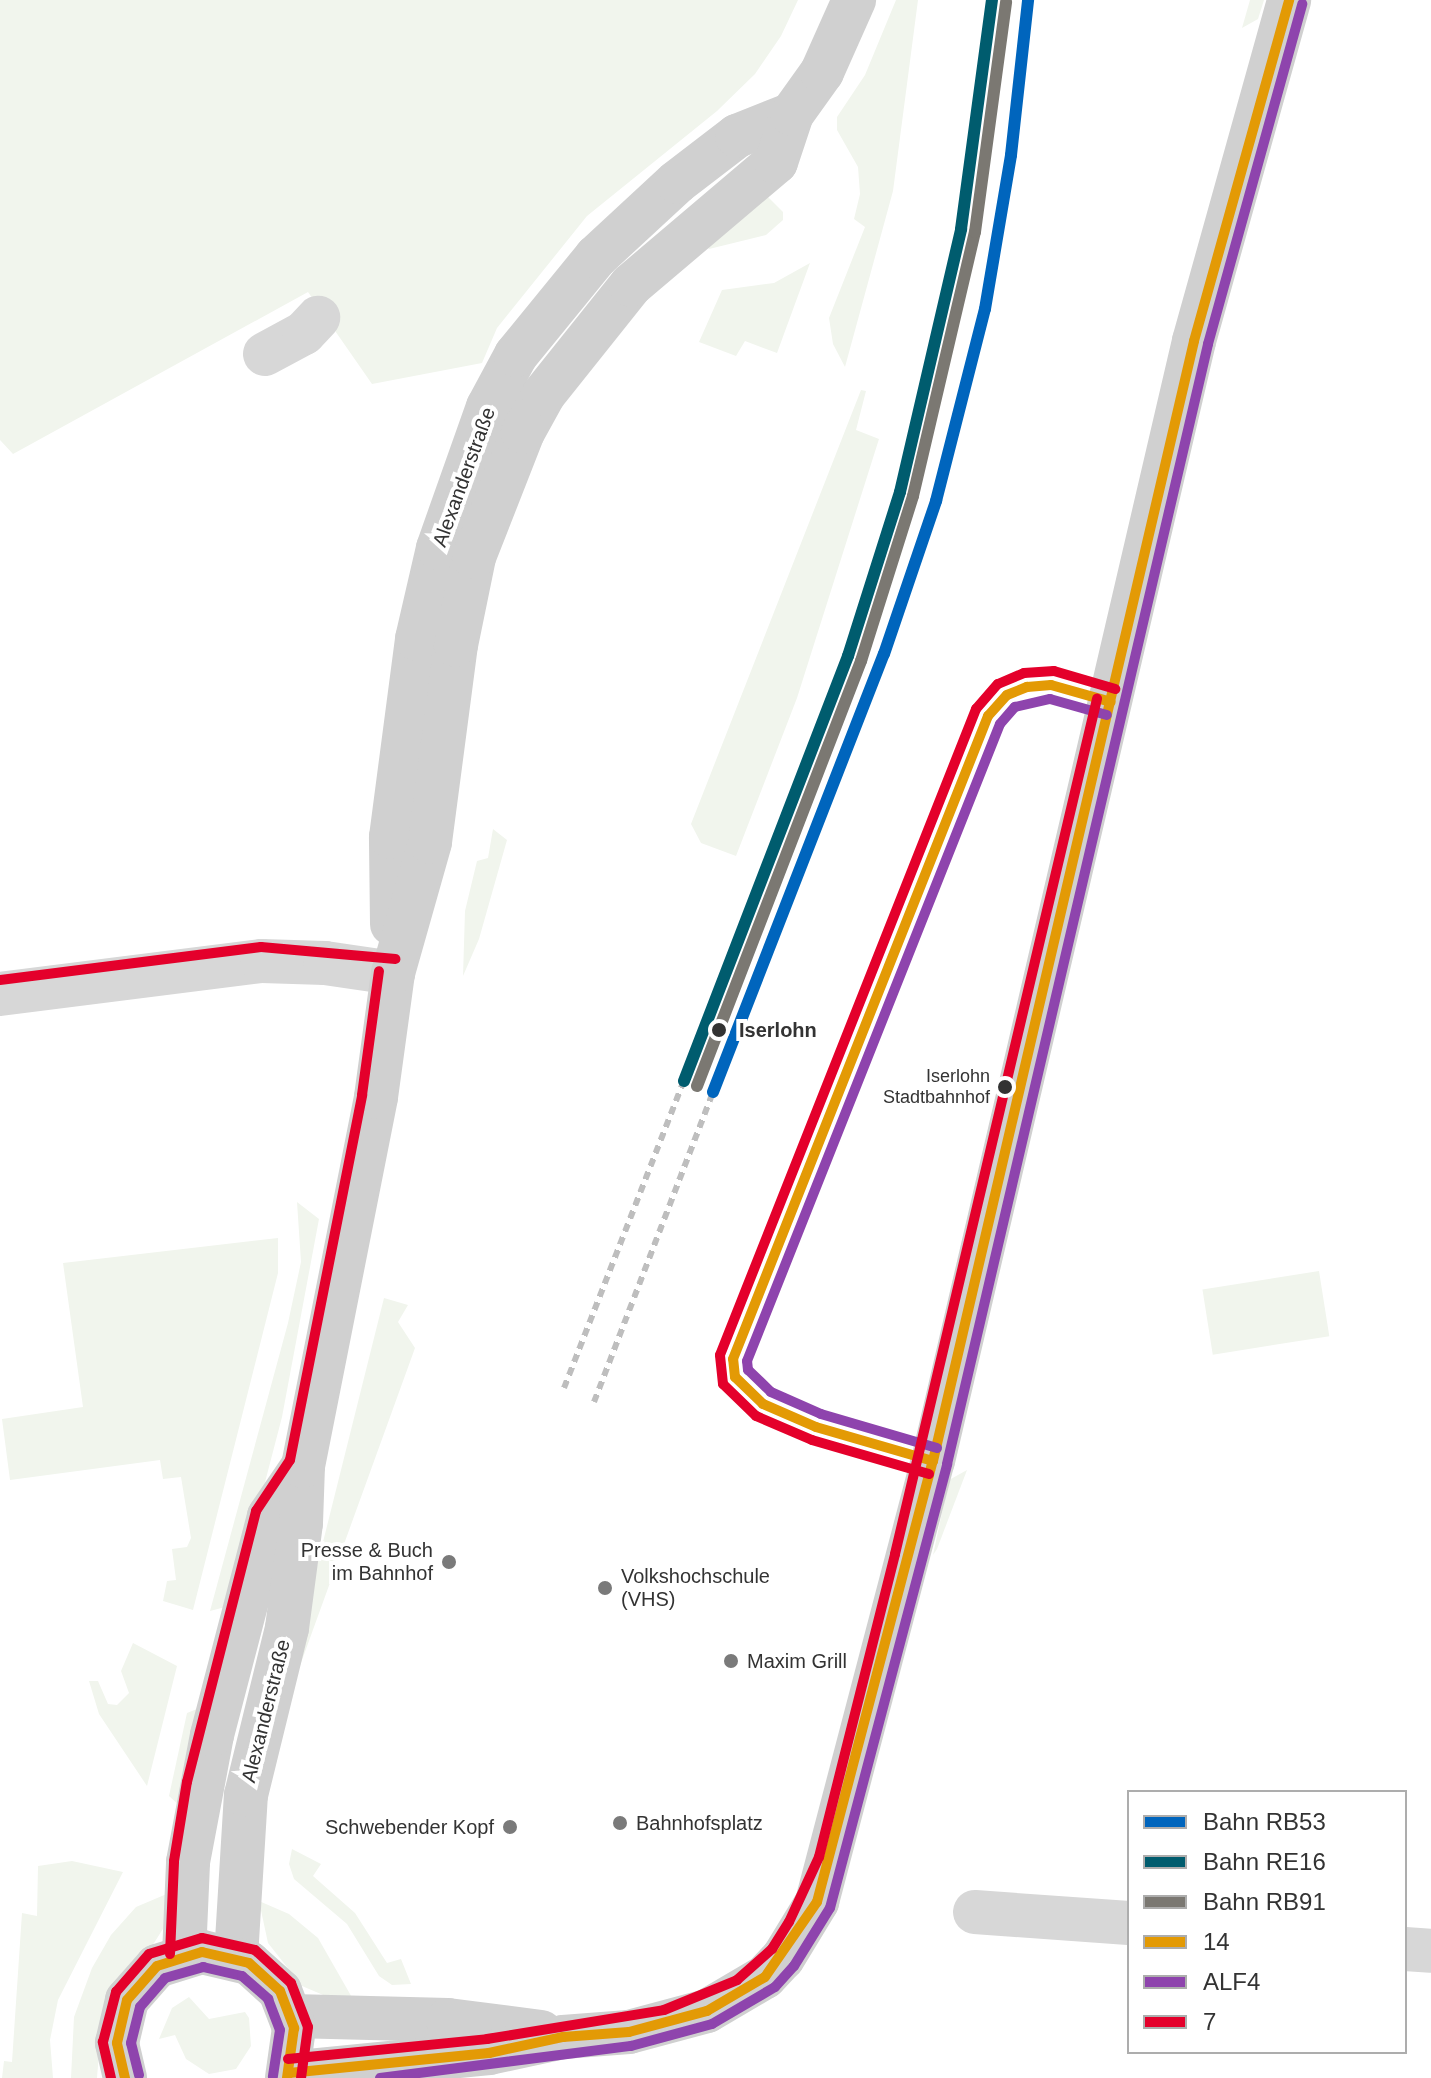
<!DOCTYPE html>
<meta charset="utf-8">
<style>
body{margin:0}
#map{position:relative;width:1431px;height:2078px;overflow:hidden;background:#fff;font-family:Helvetica,sans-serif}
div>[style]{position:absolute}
.green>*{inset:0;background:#f1f5ed;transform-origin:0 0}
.street>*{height:44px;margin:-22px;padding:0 22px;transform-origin:22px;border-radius:22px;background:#d7d7d7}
.secondary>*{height:44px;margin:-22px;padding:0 22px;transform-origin:22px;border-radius:22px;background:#d0d0d0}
.rail>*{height:6px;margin-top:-3px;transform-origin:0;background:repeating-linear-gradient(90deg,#bebebe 0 8px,transparent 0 14px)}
.bus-1>*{height:10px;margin:-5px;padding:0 5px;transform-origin:5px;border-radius:5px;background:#e39a05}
.bus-2>*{height:10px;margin:-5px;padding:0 5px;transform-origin:5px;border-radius:5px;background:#8e44ad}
.bus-3>*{height:10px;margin:-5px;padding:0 5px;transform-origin:5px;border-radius:5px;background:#e4002b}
.rail-1>*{height:12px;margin:-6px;padding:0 6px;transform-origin:6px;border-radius:6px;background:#0065bd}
.rail-2>*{height:12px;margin:-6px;padding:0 6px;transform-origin:6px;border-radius:6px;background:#005c6e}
.rail-3>*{height:12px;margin:-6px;padding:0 6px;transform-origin:6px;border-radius:6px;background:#7b7872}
.dots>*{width:22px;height:22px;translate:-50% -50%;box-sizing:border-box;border:4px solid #fff;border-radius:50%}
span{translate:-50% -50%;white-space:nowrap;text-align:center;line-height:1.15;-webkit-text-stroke:8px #fff;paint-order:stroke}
.bus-label{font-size:18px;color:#333}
.right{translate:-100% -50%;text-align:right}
.street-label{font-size:20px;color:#333}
.stop-label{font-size:20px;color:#333;font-weight:700}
.left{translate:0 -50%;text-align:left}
.poi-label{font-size:20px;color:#333}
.legend{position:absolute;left:1127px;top:1790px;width:280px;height:264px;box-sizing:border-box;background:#fff;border:2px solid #adadad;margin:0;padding:10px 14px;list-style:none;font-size:24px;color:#333}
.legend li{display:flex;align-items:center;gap:16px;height:40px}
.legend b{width:40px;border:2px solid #adadad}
</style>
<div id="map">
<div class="green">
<div style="clip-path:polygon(0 0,798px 0,781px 36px,755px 74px,717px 111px,587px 216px,497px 328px,482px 363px,372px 384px,308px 292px,13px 454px,0 440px)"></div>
<div style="clip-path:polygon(896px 0,918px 0,893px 191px,845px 367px,833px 344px,829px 318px,865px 227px,854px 219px,860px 194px,858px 167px,837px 130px,837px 117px,865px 75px)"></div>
<div style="clip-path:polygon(1250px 0,1264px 0,1258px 19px,1242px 28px)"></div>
<div style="clip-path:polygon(764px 193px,783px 212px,783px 220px,766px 235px,709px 249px,702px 240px)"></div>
<div style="clip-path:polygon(810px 263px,777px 353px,745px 341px,736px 356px,699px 342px,722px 290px,774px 283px)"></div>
<div style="clip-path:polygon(861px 390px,866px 391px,856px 430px,879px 439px,797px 698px,736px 856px,701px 843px,691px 824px)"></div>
<div style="clip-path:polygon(493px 829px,507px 840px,479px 939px,463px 976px,465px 911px,477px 861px,488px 858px)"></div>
<div style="clip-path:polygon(297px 1202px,319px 1219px,282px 1417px,233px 1605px,210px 1611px,288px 1323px,301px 1262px)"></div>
<div style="clip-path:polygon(278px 1238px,278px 1273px,193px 1610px,163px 1601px,167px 1581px,176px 1580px,172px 1549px,187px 1547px,191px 1538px,181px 1477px,163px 1479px,160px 1460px,10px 1480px,2px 1419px,83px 1407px,63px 1263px)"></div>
<div style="left:1319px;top:1271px;width:66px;height:118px;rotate:81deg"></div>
<div style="clip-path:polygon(384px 1298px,408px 1305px,398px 1322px,415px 1348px,293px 1685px,303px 1622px)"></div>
<div style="clip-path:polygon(967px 1470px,937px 1549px,933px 1555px,949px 1480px)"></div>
<div style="clip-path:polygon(133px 1643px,177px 1666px,147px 1786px,99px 1714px,89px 1681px,98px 1681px,108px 1704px,117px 1705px,129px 1693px,121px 1671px)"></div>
<div style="clip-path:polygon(197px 1709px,180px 1806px,169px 1796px,187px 1713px)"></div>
<div style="clip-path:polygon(292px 1849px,321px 1864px,313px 1876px,355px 1913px,387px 1963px,401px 1959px,411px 1984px,392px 1985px,379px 1976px,347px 1924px,294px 1879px,289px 1864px)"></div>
<div style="clip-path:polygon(72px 1861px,123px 1872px,58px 2000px,50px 2040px,53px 2078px,2px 2078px,4px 2061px,12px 2062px,22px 1913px,37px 1916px,38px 1866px)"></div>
<div style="clip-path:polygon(169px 1893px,166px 1924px,101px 2027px,97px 2078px,71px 2078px,74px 2017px,92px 1968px,111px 1935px,136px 1907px)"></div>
<div style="clip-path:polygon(259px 1901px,289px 1914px,318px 1938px,354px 2001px,335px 2000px,302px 1986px,268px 1943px)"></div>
<div style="clip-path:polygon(189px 1997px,209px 2019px,245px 2012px,249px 2018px,251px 2046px,236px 2069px,209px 2074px,186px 2059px,175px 2035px,159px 2039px,172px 2008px)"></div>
</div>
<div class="street">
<div style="left:265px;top:354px;width:44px;rotate:-28.3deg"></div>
<div style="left:304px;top:333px;width:21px;rotate:-47deg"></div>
<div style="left:0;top:994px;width:264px;rotate:-7.2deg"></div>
<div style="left:262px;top:961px;width:63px;rotate:1.8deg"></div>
<div style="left:325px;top:963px;width:69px;rotate:8.4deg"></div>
<div style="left:975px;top:1912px;width:154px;rotate:4.1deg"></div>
<div style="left:1405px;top:1949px;width:26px;rotate:4deg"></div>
</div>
<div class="secondary">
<div style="left:392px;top:924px;width:87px;rotate:-90.7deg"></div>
<div style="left:391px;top:837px;width:200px;rotate:-82.5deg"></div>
<div style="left:417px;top:639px;width:93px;rotate:-77deg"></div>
<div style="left:438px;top:548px;width:150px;rotate:-70.5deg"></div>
<div style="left:488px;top:407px;width:59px;rotate:-61.7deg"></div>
<div style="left:516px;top:355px;width:127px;rotate:-50.8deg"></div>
<div style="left:596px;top:257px;width:110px;rotate:-42.8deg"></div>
<div style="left:677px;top:182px;width:76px;rotate:-37.5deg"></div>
<div style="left:737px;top:136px;width:59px;rotate:-21.8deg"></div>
<div style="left:184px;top:1955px;width:93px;rotate:-87.5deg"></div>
<div style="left:188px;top:1862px;width:129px;rotate:-79.3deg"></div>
<div style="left:212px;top:1735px;width:226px;rotate:-75.4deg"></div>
<div style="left:269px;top:1516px;width:60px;rotate:-55.8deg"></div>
<div style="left:236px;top:1957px;width:162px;rotate:-86.5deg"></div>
<div style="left:246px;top:1795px;width:172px;rotate:-76.2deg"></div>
<div style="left:287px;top:1628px;width:106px;rotate:-82.4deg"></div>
<div style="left:301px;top:1523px;width:57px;rotate:-88deg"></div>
<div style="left:303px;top:1466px;width:376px;rotate:-78.8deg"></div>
<div style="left:376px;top:1097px;width:125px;rotate:-82.2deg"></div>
<div style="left:393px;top:973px;width:136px;rotate:-74.2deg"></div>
<div style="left:430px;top:842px;width:199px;rotate:-82.5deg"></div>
<div style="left:456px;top:645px;width:90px;rotate:-78.4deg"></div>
<div style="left:474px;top:557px;width:134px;rotate:-68.6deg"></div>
<div style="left:523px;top:432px;width:43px;rotate:-61.1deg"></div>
<div style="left:544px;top:394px;width:139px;rotate:-51.4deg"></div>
<div style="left:631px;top:285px;width:190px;rotate:-40.3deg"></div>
<div style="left:776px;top:162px;width:51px;rotate:-71.6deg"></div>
<div style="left:792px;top:114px;width:52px;rotate:-54.5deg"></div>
<div style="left:822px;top:72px;width:79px;rotate:-66deg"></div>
<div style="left:292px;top:2016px;width:156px;rotate:1.5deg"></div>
<div style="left:448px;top:2020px;width:94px;rotate:7.4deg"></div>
<div style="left:289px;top:2073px;width:201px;rotate:-5.7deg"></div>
<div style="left:489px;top:2053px;width:76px;rotate:-12.2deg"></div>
<div style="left:563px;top:2037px;width:66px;rotate:-4.3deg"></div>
<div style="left:629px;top:2032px;width:81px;rotate:-15.1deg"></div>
<div style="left:707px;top:2011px;width:67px;rotate:-30.4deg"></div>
<div style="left:765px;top:1977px;width:26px;rotate:-47deg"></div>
<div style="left:783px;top:1958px;width:66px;rotate:-58.7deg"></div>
<div style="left:817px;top:1902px;width:456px;rotate:-75.3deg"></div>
<div style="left:933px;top:1461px;width:1150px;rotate:-76.88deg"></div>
<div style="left:1194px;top:341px;width:354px;rotate:-74.4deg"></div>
<div style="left:125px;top:2078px;width:36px;rotate:-103deg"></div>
<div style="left:117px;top:2043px;width:44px;rotate:-76.9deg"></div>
<div style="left:127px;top:2000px;width:45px;rotate:-48.6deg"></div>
<div style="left:157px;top:1966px;width:47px;rotate:-17.3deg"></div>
<div style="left:202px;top:1952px;width:48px;rotate:13.2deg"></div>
<div style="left:249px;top:1963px;width:42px;rotate:42.1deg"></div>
<div style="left:280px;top:1991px;width:40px;rotate:69deg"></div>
<div style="left:294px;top:2028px;width:50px;rotate:98deg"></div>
</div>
<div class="rail">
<div style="left:564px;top:1388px;width:330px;rotate:-68.7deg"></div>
<div style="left:594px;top:1402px;width:332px;rotate:-69deg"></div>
</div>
<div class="bus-1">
<div style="left:933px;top:1461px;width:122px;rotate:-163.8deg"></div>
<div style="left:816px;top:1427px;width:58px;rotate:-156.5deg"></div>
<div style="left:763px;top:1404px;width:39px;rotate:-136deg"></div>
<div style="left:735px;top:1377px;width:18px;rotate:-96deg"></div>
<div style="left:733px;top:1359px;width:692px;rotate:-68.37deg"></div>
<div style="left:988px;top:716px;width:28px;rotate:-48deg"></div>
<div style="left:1007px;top:695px;width:22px;rotate:-22deg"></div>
<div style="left:1027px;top:687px;width:24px;rotate:-5deg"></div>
<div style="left:1051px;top:685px;width:62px;rotate:15.8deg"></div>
<div style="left:289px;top:2073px;width:201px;rotate:-5.7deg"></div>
<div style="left:489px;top:2053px;width:76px;rotate:-12.2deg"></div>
<div style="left:563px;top:2037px;width:66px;rotate:-4.3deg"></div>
<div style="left:629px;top:2032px;width:81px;rotate:-15.1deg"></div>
<div style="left:707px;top:2011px;width:67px;rotate:-30.4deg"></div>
<div style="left:765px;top:1977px;width:91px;rotate:-55.3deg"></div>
<div style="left:817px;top:1902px;width:456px;rotate:-75.3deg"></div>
<div style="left:933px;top:1461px;width:1150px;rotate:-76.88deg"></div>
<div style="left:1194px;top:341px;width:354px;rotate:-74.4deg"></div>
<div style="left:125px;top:2078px;width:36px;rotate:-103deg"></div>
<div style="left:117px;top:2043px;width:44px;rotate:-76.9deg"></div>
<div style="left:127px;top:2000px;width:45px;rotate:-48.6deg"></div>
<div style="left:157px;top:1966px;width:47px;rotate:-17.3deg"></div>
<div style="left:202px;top:1952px;width:48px;rotate:13.2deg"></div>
<div style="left:249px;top:1963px;width:42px;rotate:42.1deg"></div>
<div style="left:280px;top:1991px;width:40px;rotate:69deg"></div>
<div style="left:294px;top:2028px;width:50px;rotate:98deg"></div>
</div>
<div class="bus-2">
<div style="left:937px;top:1448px;width:121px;rotate:-163.7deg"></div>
<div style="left:821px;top:1414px;width:55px;rotate:-156.3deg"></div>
<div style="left:771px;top:1392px;width:32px;rotate:-136deg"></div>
<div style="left:748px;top:1370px;width:9px;rotate:-96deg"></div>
<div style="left:747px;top:1361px;width:685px;rotate:-68.34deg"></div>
<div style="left:1000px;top:724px;width:23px;rotate:-49deg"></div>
<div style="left:1015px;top:707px;width:36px;rotate:-13deg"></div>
<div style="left:1050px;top:699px;width:59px;rotate:15.7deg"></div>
<div style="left:139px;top:2075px;width:33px;rotate:-104deg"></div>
<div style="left:131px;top:2043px;width:37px;rotate:-76deg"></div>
<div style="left:140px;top:2007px;width:38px;rotate:-49deg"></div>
<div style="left:165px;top:1978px;width:40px;rotate:-16deg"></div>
<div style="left:203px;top:1967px;width:40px;rotate:13deg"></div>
<div style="left:242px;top:1976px;width:35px;rotate:41deg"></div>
<div style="left:268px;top:1999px;width:33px;rotate:69deg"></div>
<div style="left:280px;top:2030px;width:47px;rotate:98.7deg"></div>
<div style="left:380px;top:2078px;width:253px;rotate:-7.3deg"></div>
<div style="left:631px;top:2046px;width:84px;rotate:-15.2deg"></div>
<div style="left:712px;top:2024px;width:73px;rotate:-30.4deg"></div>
<div style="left:775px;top:1987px;width:28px;rotate:-48deg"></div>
<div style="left:794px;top:1966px;width:68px;rotate:-58.2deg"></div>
<div style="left:830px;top:1908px;width:459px;rotate:-75.2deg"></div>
<div style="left:947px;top:1464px;width:1150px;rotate:-76.88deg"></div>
<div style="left:1208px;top:344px;width:353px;rotate:-74.5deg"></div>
</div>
<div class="bus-3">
<div style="left:0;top:980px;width:263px;rotate:-7.2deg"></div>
<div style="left:261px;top:947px;width:135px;rotate:5.1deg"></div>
<div style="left:929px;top:1474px;width:122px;rotate:-163.8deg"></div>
<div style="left:812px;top:1440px;width:61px;rotate:-156.8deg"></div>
<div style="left:756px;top:1416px;width:46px;rotate:-135.9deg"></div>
<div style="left:723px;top:1384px;width:29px;rotate:-96deg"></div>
<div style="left:720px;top:1355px;width:695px;rotate:-68.38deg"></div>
<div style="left:976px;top:709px;width:33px;rotate:-49deg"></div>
<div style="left:998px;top:684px;width:28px;rotate:-23deg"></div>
<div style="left:1024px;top:673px;width:30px;rotate:-4deg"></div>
<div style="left:1054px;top:671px;width:64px;rotate:16.4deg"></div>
<div style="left:170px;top:1954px;width:93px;rotate:-87.5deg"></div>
<div style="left:174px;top:1861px;width:80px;rotate:-80.7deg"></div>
<div style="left:187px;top:1782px;width:280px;rotate:-75.7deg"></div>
<div style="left:256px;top:1511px;width:61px;rotate:-56.3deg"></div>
<div style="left:290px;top:1460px;width:372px;rotate:-78.8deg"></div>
<div style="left:362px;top:1095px;width:125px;rotate:-82.2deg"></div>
<div style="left:288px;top:2059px;width:200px;rotate:-5.7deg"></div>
<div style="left:487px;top:2039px;width:179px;rotate:-9.3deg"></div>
<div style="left:664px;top:2010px;width:79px;rotate:-22.3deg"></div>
<div style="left:737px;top:1980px;width:47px;rotate:-41.5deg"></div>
<div style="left:772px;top:1949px;width:32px;rotate:-58deg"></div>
<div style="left:789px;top:1922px;width:72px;rotate:-65.2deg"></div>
<div style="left:819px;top:1857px;width:312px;rotate:-75.9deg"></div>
<div style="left:895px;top:1554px;width:879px;rotate:-76.71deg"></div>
<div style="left:111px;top:2078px;width:37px;rotate:-103deg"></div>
<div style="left:103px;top:2042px;width:52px;rotate:-75.4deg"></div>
<div style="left:116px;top:1992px;width:50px;rotate:-49deg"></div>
<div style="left:149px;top:1954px;width:55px;rotate:-16.8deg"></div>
<div style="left:202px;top:1938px;width:54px;rotate:12.8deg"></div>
<div style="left:255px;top:1950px;width:49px;rotate:42.5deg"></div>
<div style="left:291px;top:1983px;width:47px;rotate:68.9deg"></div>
<div style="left:308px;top:2027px;width:51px;rotate:97.8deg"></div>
</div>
<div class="rail-1">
<div style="left:713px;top:1092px;width:470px;rotate:-68.7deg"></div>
<div style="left:884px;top:654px;width:162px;rotate:-71.2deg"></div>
<div style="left:936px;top:501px;width:198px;rotate:-75.7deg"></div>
<div style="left:985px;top:309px;width:156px;rotate:-80.4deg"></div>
<div style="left:1011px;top:155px;width:156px;rotate:-83.7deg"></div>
</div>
<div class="rail-2">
<div style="left:684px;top:1081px;width:456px;rotate:-68.9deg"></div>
<div style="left:848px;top:656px;width:172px;rotate:-72.4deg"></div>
<div style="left:900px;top:492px;width:270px;rotate:-76.9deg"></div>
<div style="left:961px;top:229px;width:231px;rotate:-82.3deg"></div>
</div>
<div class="rail-3">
<div style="left:697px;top:1086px;width:456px;rotate:-68.9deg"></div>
<div style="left:861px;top:661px;width:173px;rotate:-72.5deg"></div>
<div style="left:913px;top:496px;width:271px;rotate:-76.8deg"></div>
<div style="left:975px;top:232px;width:232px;rotate:-82.3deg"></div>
</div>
<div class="dots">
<div style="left:719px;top:1030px;background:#333"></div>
<div style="left:1005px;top:1087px;background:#333"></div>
<div style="left:449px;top:1562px;background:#7a7a7a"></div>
<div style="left:605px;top:1588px;background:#7a7a7a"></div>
<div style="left:731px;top:1661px;background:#7a7a7a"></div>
<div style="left:620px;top:1823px;background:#7a7a7a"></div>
<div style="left:510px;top:1827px;background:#7a7a7a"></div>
</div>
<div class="bus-label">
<span class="right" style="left:990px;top:1087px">Iserlohn<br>Stadtbahnhof</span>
</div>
<div class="street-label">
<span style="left:464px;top:477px;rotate:-70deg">Alexanderstraße</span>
<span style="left:266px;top:1711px;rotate:-76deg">Alexanderstraße</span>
</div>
<div class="stop-label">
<span class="left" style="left:739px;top:1030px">Iserlohn</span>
</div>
<div class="poi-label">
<span class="right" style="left:433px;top:1562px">Presse &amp; Buch<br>im Bahnhof</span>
<span class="left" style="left:621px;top:1588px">Volkshochschule<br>(VHS)</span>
<span class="left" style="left:747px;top:1661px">Maxim Grill</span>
<span class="left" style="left:636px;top:1823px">Bahnhofsplatz</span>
<span class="right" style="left:494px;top:1827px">Schwebender Kopf</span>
</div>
<ul class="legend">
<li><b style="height:10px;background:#0065bd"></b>Bahn RB53</li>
<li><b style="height:10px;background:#005c6e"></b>Bahn RE16</li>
<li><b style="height:10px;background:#7b7872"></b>Bahn RB91</li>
<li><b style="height:10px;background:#e39a05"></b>14</li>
<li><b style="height:10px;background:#8e44ad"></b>ALF4</li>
<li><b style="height:10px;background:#e4002b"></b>7</li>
</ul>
</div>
